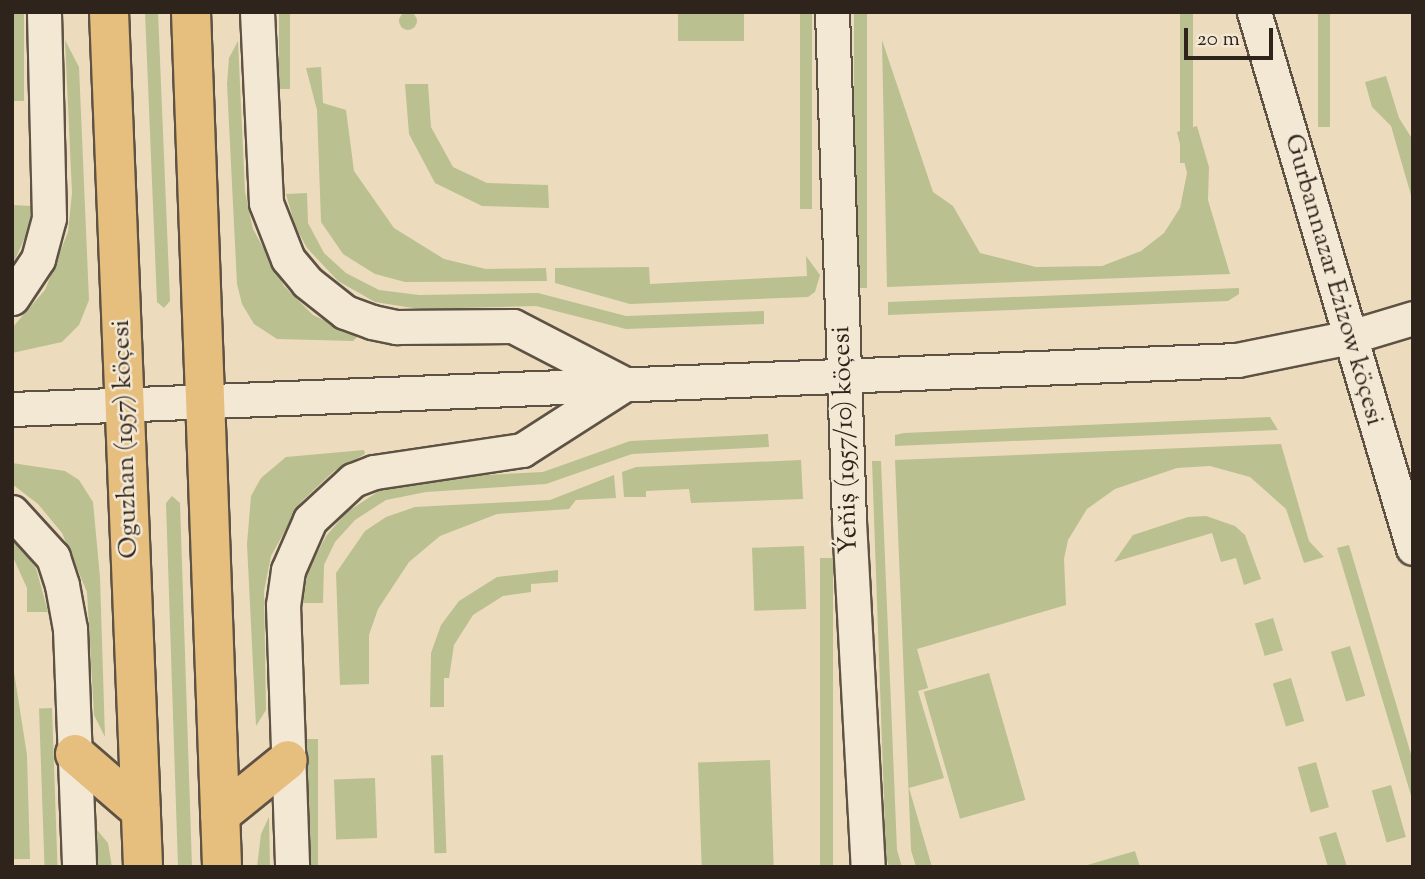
<!DOCTYPE html>
<meta charset="utf-8">
<style>
body{margin:0}
#map{position:relative;width:1425px;height:879px;overflow:hidden;background:#ecdcbd;font-family:"Sorts Mill Goudy",serif}
div>[style]{position:absolute}
.green>*{inset:0;background:#bac08f;transform-origin:0 0}
.round{border-radius:50%}
.roads{filter:drop-shadow(2px 0 #5e5244) drop-shadow(-2px 0 #5e5244) drop-shadow(0 2px #5e5244) drop-shadow(0 -2px #5e5244)}
.minor>*{height:33px;margin:-16.5px;padding:0 16.5px;transform-origin:16.5px;border-radius:16.5px;background:#f3e8d4}
.major>*{height:38px;margin:-19px;padding:0 19px;transform-origin:19px;border-radius:19px;background:#e6be7e}
span{translate:-50% -50%;white-space:nowrap;text-align:center;line-height:1.15;-webkit-text-stroke:5px #f3e8d4;paint-order:stroke}
.street-label{font-size:26px;color:#2f241c}
.frame{position:absolute;inset:0;border:14px solid #2f241c;pointer-events:none}
.scale{position:absolute;left:1184px;top:28px;width:89px;height:32px;box-sizing:border-box;border:4px solid #2f241c;border-top:0;padding-left:9px;font-size:21px;line-height:24px;white-space:nowrap;color:#2f241c;-webkit-text-stroke:5px #f3e8d4;paint-order:stroke}
</style>
<div id="map">
<div class="green">
<div style="left:12px;top:12px;width:12px;height:89px"></div>
<div style="clip-path:polygon(145px 12px,158px 12px,170px 301px,164px 308px,157px 302px)"></div>
<div style="left:279px;top:12px;width:11px;height:77px"></div>
<div style="left:678px;top:12px;width:66px;height:29px"></div>
<div style="left:800px;top:12px;width:12px;height:197px"></div>
<div style="left:854px;top:12px;width:13px;height:276px"></div>
<div style="left:1180px;top:12px;width:13px;height:151px"></div>
<div style="left:1318px;top:12px;width:12px;height:115px"></div>
<div class="round" style="left:399px;top:12px;width:18px;height:18px"></div>
<div style="clip-path:polygon(65px 40px,79px 67px,89px 300px,79px 325px,62px 342px,12px 353px,12px 328px,45px 290px,68px 232px,72px 193px)"></div>
<div style="clip-path:polygon(882px 40px,933px 192px,953px 206px,980px 253px,1036px 267px,1102px 266px,1141px 251px,1164px 233px,1180px 208px,1187px 173px,1177px 132px,1197px 126px,1209px 167px,1208px 200px,1230px 274px,887px 287px)"></div>
<div style="clip-path:polygon(238px 41px,245px 192px,253px 229px,284px 286px,313px 315px,358px 336px,353px 341px,277px 339px,254px 324px,242px 304px,237px 284px,227px 84px,229px 58px)"></div>
<div style="clip-path:polygon(321px 67px,323px 103px,346px 110px,354px 171px,394px 228px,444px 259px,486px 269px,546px 268px,547px 281px,405px 282px,375px 274px,343px 254px,321px 222px,317px 110px,306px 68px)"></div>
<div style="clip-path:polygon(1386px 76px,1399px 118px,1413px 140px,1413px 202px,1391px 126px,1372px 107px,1365px 82px)"></div>
<div style="clip-path:polygon(405px 84px,428px 84px,431px 127px,453px 167px,487px 183px,548px 185px,549px 208px,482px 206px,435px 183px,409px 134px)"></div>
<div style="clip-path:polygon(307px 193px,308px 223px,324px 253px,346px 273px,379px 290px,419px 295px,538px 293px,626px 316px,764px 311px,764px 324px,626px 329px,536px 306px,419px 309px,375px 302px,338px 281px,307px 248px,295px 226px,286px 194px)"></div>
<div style="clip-path:polygon(12px 205px,32px 206px,28px 231px,12px 266px)"></div>
<div style="clip-path:polygon(806px 256px,820px 275px,815px 292px,808px 297px,630px 304px,555px 283px,555px 268px,649px 267px,650px 284px,807px 276px)"></div>
<div style="clip-path:polygon(1239px 288px,1239px 294px,1228px 301px,888px 315px,888px 302px)"></div>
<div style="clip-path:polygon(1270px 417px,1278px 430px,895px 446px,895px 435px,904px 433px)"></div>
<div style="clip-path:polygon(768px 434px,769px 447px,632px 454px,546px 484px,426px 492px,386px 500px,355px 520px,335px 542px,324px 565px,323px 603px,302px 603px,308px 571px,326px 536px,347px 512px,382px 489px,425px 478px,543px 472px,630px 441px)"></div>
<div style="clip-path:polygon(1281px 444px,1309px 541px,1324px 557px,1304px 563px,1286px 509px,1250px 477px,1210px 466px,1177px 468px,1115px 489px,1087px 509px,1068px 540px,1064px 559px,1066px 605px,917px 649px,928px 688px,918px 691px,944px 778px,909px 788px,932px 867px,916px 867px,911px 850px,895px 460px)"></div>
<div style="clip-path:polygon(364px 450px,365px 454px,334px 471px,301px 502px,271px 556px,264px 591px,266px 710px,256px 726px,247px 544px,251px 496px,261px 478px,286px 457px)"></div>
<div style="clip-path:polygon(801px 460px,803px 499px,691px 503px,689px 489px,646px 491px,646px 497px,624px 497px,622px 472px,636px 467px)"></div>
<div style="clip-path:polygon(872px 461px,881px 461px,897px 850px,902px 867px,889px 867px,886px 856px)"></div>
<div style="clip-path:polygon(12px 463px,65px 471px,79px 480px,93px 502px,100px 577px,105px 737px,94px 715px,87px 592px,62px 533px,38px 504px,12px 484px)"></div>
<div style="clip-path:polygon(614px 475px,616px 498px,576px 500px,569px 509px,497px 514px,440px 536px,409px 562px,378px 609px,369px 635px,369px 684px,340px 685px,336px 573px,365px 531px,386px 517px,415px 507px,550px 500px)"></div>
<div style="clip-path:polygon(172px 496px,180px 503px,192px 867px,178px 867px,166px 503px)"></div>
<div style="clip-path:polygon(1206px 516px,1235px 526px,1245px 535px,1261px 579px,1244px 585px,1236px 558px,1221px 562px,1212px 533px,1114px 562px,1133px 535px,1188px 517px)"></div>
<div style="clip-path:polygon(12px 536px,36px 568px,48px 612px,27px 612px,27px 588px,12px 555px)"></div>
<div style="clip-path:polygon(1349px 545px,1413px 761px,1413px 802px,1337px 548px)"></div>
<div style="left:804px;top:546px;width:63px;height:52px;rotate:88deg"></div>
<div style="left:820px;top:558px;width:13px;height:309px"></div>
<div style="clip-path:polygon(558px 570px,558px 582px,531px 584px,531px 592px,503px 596px,473px 615px,454px 645px,449px 678px,444px 678px,444px 707px,430px 707px,431px 653px,441px 625px,459px 601px,497px 577px)"></div>
<div style="clip-path:polygon(12px 584px,14px 672px,27px 755px,30px 859px,12px 859px)"></div>
<div style="left:1273px;top:618px;width:34px;height:19px;rotate:73deg"></div>
<div style="left:1350px;top:646px;width:52px;height:20px;rotate:73deg"></div>
<div style="left:989px;top:673px;width:132px;height:68px;rotate:74deg"></div>
<div style="left:1291px;top:678px;width:45px;height:19px;rotate:73deg"></div>
<div style="left:52px;top:708px;width:159px;height:13px;rotate:88deg"></div>
<div style="left:306px;top:739px;width:12px;height:128px"></div>
<div style="left:443px;top:755px;width:98px;height:12px;rotate:88deg"></div>
<div style="left:770px;top:760px;width:107px;height:72px;rotate:88deg"></div>
<div style="left:1316px;top:762px;width:47px;height:19px;rotate:74deg"></div>
<div style="left:375px;top:778px;width:60px;height:41px;rotate:88deg"></div>
<div style="left:1391px;top:785px;width:54px;height:20px;rotate:74deg"></div>
<div style="clip-path:polygon(269px 817px,270px 867px,257px 867px,261px 834px)"></div>
<div style="clip-path:polygon(97px 830px,108px 843px,112px 867px,98px 867px)"></div>
<div style="clip-path:polygon(1336px 832px,1347px 867px,1328px 867px,1319px 837px)"></div>
<div style="clip-path:polygon(1135px 851px,1140px 867px,1084px 867px,1084px 866px)"></div>
</div>
<div class="roads">
<div class="minor">
<div style="left:257px;top:12px;width:191px;rotate:87.3deg"></div>
<div style="left:266px;top:203px;width:60px;rotate:68.6deg"></div>
<div style="left:288px;top:259px;width:30px;rotate:50deg"></div>
<div style="left:307px;top:282px;width:48px;rotate:38.3deg"></div>
<div style="left:345px;top:312px;width:29px;rotate:20deg"></div>
<div style="left:372px;top:322px;width:25px;rotate:12deg"></div>
<div style="left:396px;top:327px;width:117px;rotate:-0.5deg"></div>
<div style="left:513px;top:326px;width:126px;rotate:27.4deg"></div>
<div style="left:625px;top:384px;width:122px;rotate:147.3deg"></div>
<div style="left:522px;top:450px;width:150px;rotate:171.5deg"></div>
<div style="left:374px;top:472px;width:22px;rotate:159deg"></div>
<div style="left:353px;top:480px;width:59px;rotate:137.1deg"></div>
<div style="left:310px;top:520px;width:55px;rotate:113.7deg"></div>
<div style="left:288px;top:570px;width:35px;rotate:98deg"></div>
<div style="left:283px;top:605px;width:262px;rotate:88deg"></div>
<div style="left:832px;top:12px;width:509px;rotate:88.09deg"></div>
<div style="left:849px;top:521px;width:347px;rotate:86.9deg"></div>
<div style="left:1254px;top:12px;width:559px;rotate:73.48deg"></div>
<div style="left:12px;top:298px;width:47px;rotate:-56.3deg"></div>
<div style="left:38px;top:259px;width:42px;rotate:-75deg"></div>
<div style="left:49px;top:218px;width:206px;rotate:-91.4deg"></div>
<div style="left:12px;top:409px;width:1226px;rotate:-2.29deg"></div>
<div style="left:1237px;top:360px;width:115px;rotate:-11.5deg"></div>
<div style="left:1350px;top:337px;width:66px;rotate:-16.8deg"></div>
<div style="left:12px;top:512px;width:61px;rotate:47.7deg"></div>
<div style="left:53px;top:557px;width:29px;rotate:72deg"></div>
<div style="left:62px;top:585px;width:45px;rotate:79.7deg"></div>
<div style="left:70px;top:629px;width:238px;rotate:87.8deg"></div>
</div>
<div class="major">
<div style="left:109px;top:12px;width:856px;rotate:87.72deg"></div>
<div style="left:191px;top:12px;width:856px;rotate:87.92deg"></div>
<div style="left:75px;top:754px;width:87px;rotate:40.8deg"></div>
<div style="left:220px;top:815px;width:87px;rotate:-39deg"></div>
</div>
</div>
<div class="street-label">
<span style="left:1333px;top:280px;rotate:74deg">Gurbannazar Ezizow köçesi</span>
<span style="left:126px;top:439px;rotate:-92deg">Oguzhan (1957) köçesi</span>
<span style="left:846px;top:440px;rotate:-92deg">Ýeňiş (1957/10) köçesi</span>
</div>
<div class="frame"></div>
<div class="scale">20 m</div>
</div>
